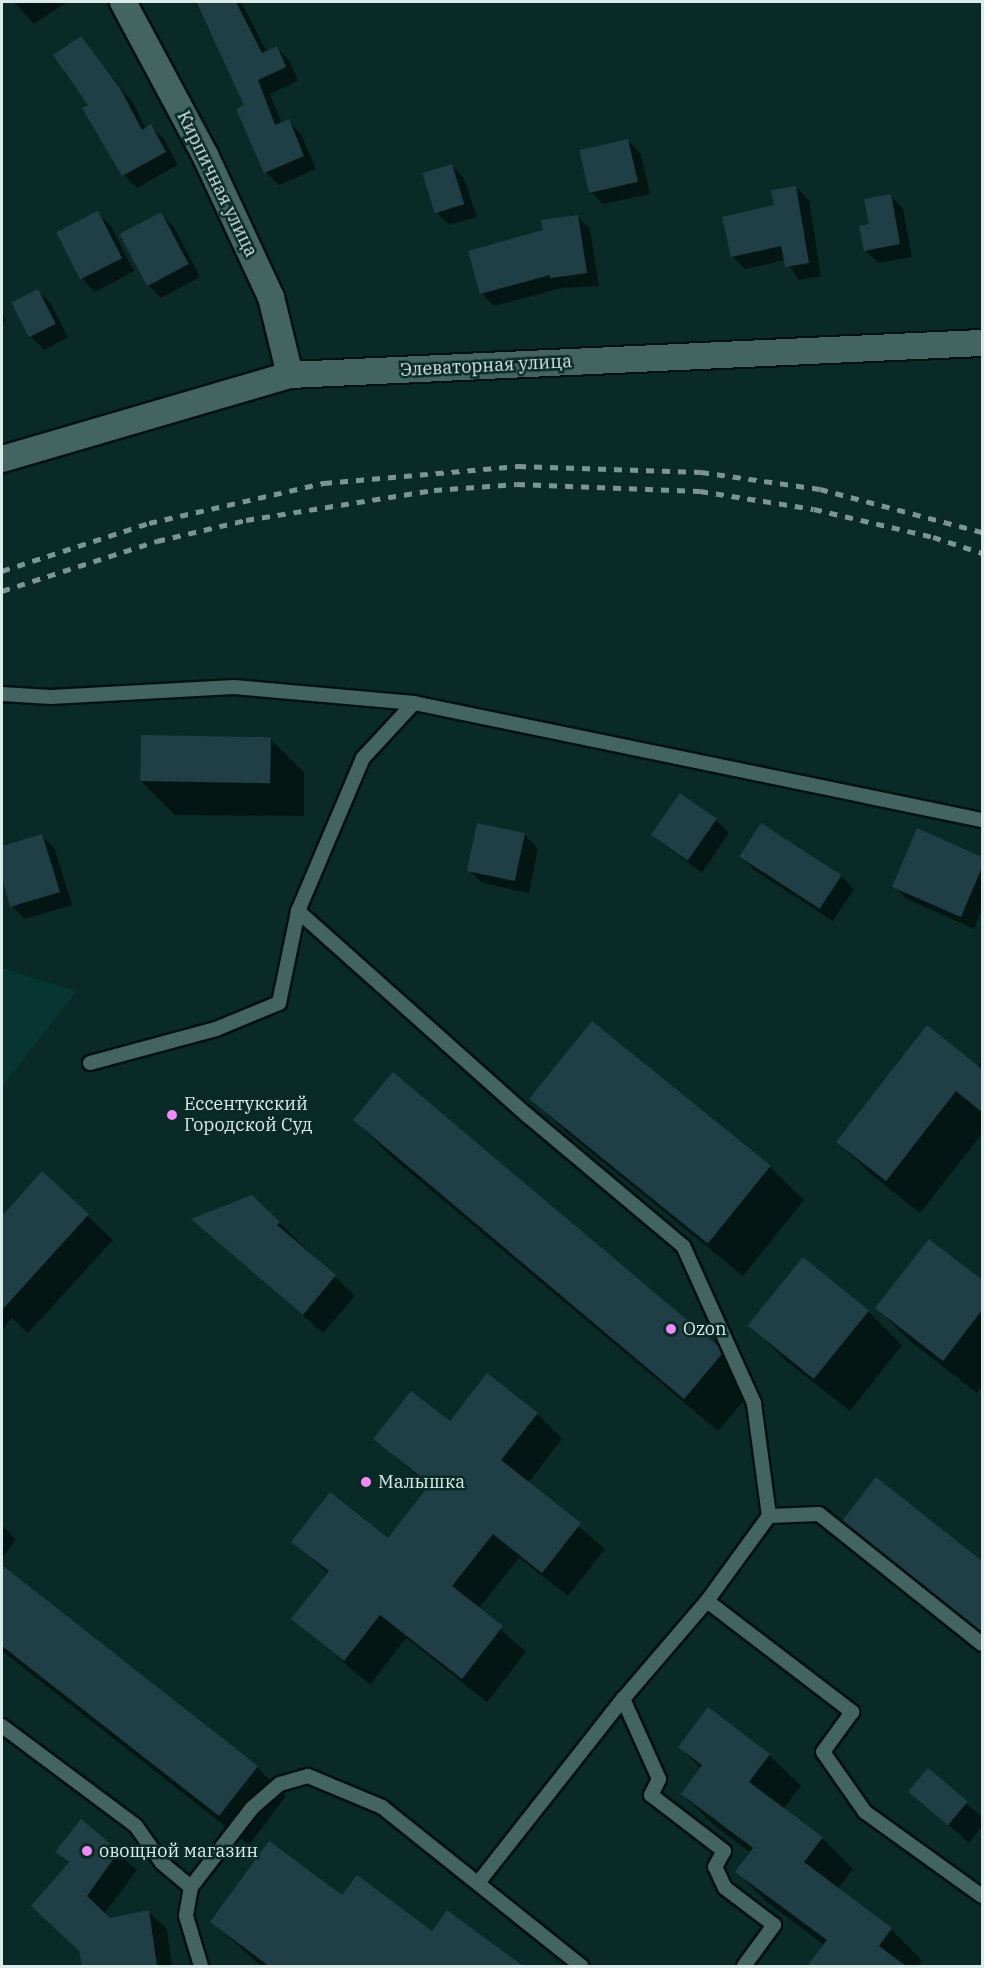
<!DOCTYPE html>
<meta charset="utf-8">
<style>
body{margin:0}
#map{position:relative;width:984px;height:1968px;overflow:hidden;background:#092a27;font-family:"IBM Plex Serif",serif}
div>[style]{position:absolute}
.built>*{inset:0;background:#063532}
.shadow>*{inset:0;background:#0007}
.building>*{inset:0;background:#203e45;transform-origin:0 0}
.roads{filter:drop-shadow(2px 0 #001110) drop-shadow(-2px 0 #001110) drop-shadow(0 2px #001110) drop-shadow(0 -2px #001110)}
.service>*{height:14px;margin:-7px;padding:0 7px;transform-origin:7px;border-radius:7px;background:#446461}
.minor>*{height:26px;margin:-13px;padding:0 13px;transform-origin:13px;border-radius:13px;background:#446461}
.rail>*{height:4.5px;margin-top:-2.25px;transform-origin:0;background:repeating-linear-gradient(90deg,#7c9492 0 8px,transparent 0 16px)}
.dots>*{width:16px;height:16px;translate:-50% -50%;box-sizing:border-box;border:3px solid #092a27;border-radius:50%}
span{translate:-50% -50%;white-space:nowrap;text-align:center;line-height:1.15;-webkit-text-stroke:5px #092a27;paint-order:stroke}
.street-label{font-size:18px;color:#daebe9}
.poi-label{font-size:18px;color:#daebe9}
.left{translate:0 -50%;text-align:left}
.frame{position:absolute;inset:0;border:3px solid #daebe9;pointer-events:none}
</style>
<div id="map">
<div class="built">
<div style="clip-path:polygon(2px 968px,77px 991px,2px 1087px)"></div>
</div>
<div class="shadow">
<div style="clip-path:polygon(14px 2px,65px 2px,66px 3px,34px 24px)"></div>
<div style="clip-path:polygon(195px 2px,241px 2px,267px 52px,277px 48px,290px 61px,298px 81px,270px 94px,282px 124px,288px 121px,301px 134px,316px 169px,279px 185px,266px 172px,246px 106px)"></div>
<div style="clip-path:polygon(81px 37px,133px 103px,146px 129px,151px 126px,164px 139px,178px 165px,137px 188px,124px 175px,85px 108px,90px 106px)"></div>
<div style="clip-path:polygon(628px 141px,641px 154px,650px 194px,603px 204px,590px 191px)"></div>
<div style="clip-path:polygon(451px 165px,464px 178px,477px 217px,449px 225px,436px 212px)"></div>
<div style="clip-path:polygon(796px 187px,809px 200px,821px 276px,799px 280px,785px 260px,745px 269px,732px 256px)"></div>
<div style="clip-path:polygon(890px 195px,903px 209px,912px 257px,878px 263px,865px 250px)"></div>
<div style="clip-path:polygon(98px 213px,111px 226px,134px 271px,95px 292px,82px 279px,58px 234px)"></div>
<div style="clip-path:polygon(161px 214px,174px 227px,200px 277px,161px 298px,148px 285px)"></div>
<div style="clip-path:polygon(577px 216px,590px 229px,599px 286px,562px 288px,494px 306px,481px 293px,544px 231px)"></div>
<div style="clip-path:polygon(38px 291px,51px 304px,68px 337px,44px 350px,31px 337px)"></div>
<div style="clip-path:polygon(2px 312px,6px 321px,2px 324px)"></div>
<div style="clip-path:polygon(270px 739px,304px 773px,304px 816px,175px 815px,141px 781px)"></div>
<div style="clip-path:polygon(716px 820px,729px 833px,702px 873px,653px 836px)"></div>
<div style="clip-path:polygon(918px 830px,982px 858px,982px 909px,974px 929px,907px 899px,894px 886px)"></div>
<div style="clip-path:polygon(525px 835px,538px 848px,529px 893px,482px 883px,469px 870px)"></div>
<div style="clip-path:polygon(42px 836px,55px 849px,72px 905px,25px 919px,12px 906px,2px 871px,2px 847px)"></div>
<div style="clip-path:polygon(741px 857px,841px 876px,854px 889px,833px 921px,754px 870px)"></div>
<div style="clip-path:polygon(982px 1060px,982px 1134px,920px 1213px,872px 1175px,838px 1142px,977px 1067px)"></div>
<div style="clip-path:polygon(532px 1099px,770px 1167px,804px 1200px,743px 1276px,566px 1132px)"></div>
<div style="clip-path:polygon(355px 1120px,717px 1347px,755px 1388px,718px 1431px,388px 1154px)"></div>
<div style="clip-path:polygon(42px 1173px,113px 1240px,28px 1333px,12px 1318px,2px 1330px,2px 1218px)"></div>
<div style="clip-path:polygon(252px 1196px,355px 1296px,323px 1333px,194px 1220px)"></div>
<div style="clip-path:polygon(929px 1241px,982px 1282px,982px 1386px,977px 1393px,911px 1342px,877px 1308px)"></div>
<div style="clip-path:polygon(803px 1260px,868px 1311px,902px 1345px,850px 1411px,785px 1360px,751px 1326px)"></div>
<div style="clip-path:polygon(537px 1414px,562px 1439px,528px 1483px,605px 1549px,568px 1596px,519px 1558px,478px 1609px,526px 1652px,487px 1702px,406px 1638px,370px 1685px,293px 1619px,328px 1574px,293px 1541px,388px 1540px,430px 1487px,375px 1439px,450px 1423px)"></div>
<div style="clip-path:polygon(876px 1479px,982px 1563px,982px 1637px,871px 1548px,844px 1521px)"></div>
<div style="clip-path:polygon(2px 1525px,16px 1539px,2px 1559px)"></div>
<div style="clip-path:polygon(2px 1567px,257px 1767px,286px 1796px,249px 1845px,2px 1651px)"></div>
<div style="clip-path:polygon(680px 1747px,769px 1755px,801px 1786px,783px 1809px,822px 1838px,853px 1869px,838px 1889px,891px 1929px,922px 1960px,918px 1966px,808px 1966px,824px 1945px,768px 1903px,737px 1872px,751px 1853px,714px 1825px,682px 1794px,701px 1769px)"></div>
<div style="clip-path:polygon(928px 1770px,982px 1817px,982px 1826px,969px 1843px,911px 1792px)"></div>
<div style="clip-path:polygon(81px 1821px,137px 1870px,104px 1914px,110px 1919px,148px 1911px,167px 1929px,172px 1966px,83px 1966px,69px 1864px,57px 1852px)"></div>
<div style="clip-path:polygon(342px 1897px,432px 1933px,447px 1912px,521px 1966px,261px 1966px,212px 1922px)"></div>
</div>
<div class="building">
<div style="clip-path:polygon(196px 2px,236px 2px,262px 53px,277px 46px,286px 67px,258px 80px,275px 125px,289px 119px,304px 156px,264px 173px,236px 109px,244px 105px)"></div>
<div style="clip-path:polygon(81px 36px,120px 88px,142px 130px,151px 124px,166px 152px,122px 176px,82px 108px,88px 105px,53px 55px)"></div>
<div style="left:628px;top:139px;width:44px;height:50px;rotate:77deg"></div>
<div style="left:452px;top:164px;width:42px;height:31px;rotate:73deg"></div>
<div style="clip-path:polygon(796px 186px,809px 263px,785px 267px,781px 246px,731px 257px,722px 217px,774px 205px,771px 190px)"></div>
<div style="clip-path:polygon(891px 194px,900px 244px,864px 251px,859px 226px,869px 224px,864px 199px)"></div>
<div style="left:98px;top:211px;width:53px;height:47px;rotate:63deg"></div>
<div style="left:161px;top:212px;width:59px;height:47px;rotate:62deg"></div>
<div style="clip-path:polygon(578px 215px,587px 273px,550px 278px,550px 275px,480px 294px,468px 251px,543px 230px,541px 220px)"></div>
<div style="left:38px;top:289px;width:39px;height:30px;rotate:63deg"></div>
<div style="left:141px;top:735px;width:130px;height:46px;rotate:1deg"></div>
<div style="left:680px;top:793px;width:45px;height:51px;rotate:35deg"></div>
<div style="left:477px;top:823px;width:49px;height:49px;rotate:12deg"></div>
<div style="left:761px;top:823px;width:96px;height:40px;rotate:33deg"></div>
<div style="clip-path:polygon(917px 828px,982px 857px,982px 867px,961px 917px,892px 887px)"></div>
<div style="clip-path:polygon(42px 834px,60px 892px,10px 907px,2px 877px,2px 846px)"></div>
<div style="left:592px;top:1021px;width:230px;height:100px;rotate:39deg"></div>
<div style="clip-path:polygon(927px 1025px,982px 1069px,982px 1112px,956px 1091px,886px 1181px,836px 1142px)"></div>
<div style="clip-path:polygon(393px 1072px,718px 1346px,722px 1354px,684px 1399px,353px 1120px)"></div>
<div style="clip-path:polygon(42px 1171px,89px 1214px,2px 1310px,2px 1216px)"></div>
<div style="clip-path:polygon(252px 1195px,280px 1222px,277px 1225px,336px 1275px,303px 1315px,191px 1219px)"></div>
<div style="clip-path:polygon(929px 1239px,982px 1280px,982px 1310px,943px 1361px,875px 1308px)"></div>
<div style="left:803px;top:1257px;width:85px;height:88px;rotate:39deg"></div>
<div style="clip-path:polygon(487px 1373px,538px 1413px,501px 1460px,581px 1523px,542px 1573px,493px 1534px,452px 1586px,503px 1626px,462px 1679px,380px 1615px,344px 1661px,291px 1619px,329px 1571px,291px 1542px,330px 1492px,388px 1538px,430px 1484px,373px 1439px,411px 1391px,450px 1421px)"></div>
<div style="clip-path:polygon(876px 1477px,982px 1561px,982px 1633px,842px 1521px)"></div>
<div style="clip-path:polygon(2px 1565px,258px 1766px,219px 1816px,2px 1646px)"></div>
<div style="clip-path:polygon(708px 1707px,770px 1754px,749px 1782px,823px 1837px,804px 1862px,892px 1928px,879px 1946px,906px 1966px,807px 1966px,827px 1940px,735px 1872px,753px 1848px,681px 1794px,702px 1765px,678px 1747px)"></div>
<div style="left:928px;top:1768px;width:52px;height:31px;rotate:40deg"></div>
<div style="clip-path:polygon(81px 1819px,119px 1851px,87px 1896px,110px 1918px,149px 1910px,157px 1966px,82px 1966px,79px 1951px,31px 1906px,69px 1862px,55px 1852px)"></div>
<div style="clip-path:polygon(269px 1841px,342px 1895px,357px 1875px,432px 1931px,447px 1910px,523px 1966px,269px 1966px,210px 1922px)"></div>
</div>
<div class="roads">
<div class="service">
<div style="left:2px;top:694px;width:49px;rotate:3.5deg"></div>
<div style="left:51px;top:697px;width:183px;rotate:-3.1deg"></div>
<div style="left:234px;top:687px;width:181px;rotate:5.1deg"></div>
<div style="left:90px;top:1063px;width:131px;rotate:-15.1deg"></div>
<div style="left:216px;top:1029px;width:68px;rotate:-22.4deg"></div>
<div style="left:279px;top:1003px;width:94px;rotate:-78.3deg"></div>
<div style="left:769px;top:1516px;width:50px;rotate:-2.3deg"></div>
<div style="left:819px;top:1514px;width:208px;rotate:38.6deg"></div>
<div style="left:707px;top:1601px;width:105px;rotate:-53.9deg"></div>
<div style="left:769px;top:1516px;width:114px;rotate:-97.6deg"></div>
<div style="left:754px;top:1403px;width:172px;rotate:-114.3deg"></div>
<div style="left:683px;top:1246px;width:202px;rotate:-140deg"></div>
<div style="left:528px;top:1116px;width:308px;rotate:-138.3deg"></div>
<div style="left:298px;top:911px;width:166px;rotate:-67deg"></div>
<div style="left:363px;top:758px;width:75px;rotate:-47.2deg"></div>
<div style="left:414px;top:703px;width:580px;rotate:11.64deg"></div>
<div style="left:2px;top:1726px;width:167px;rotate:36.7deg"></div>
<div style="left:136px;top:1826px;width:45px;rotate:54.9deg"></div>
<div style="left:162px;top:1863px;width:38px;rotate:40deg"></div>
<div style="left:191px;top:1887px;width:29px;rotate:100deg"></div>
<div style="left:186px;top:1916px;width:52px;rotate:73.3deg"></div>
<div style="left:478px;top:1883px;width:234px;rotate:-51.8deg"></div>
<div style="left:191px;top:1887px;width:100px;rotate:-52.3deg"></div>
<div style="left:252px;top:1808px;width:37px;rotate:-41deg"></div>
<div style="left:280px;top:1784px;width:29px;rotate:-16deg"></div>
<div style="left:308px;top:1776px;width:80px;rotate:22.7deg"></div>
<div style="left:382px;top:1807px;width:255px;rotate:38.6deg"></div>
<div style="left:744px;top:1966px;width:51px;rotate:-53.8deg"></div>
<div style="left:774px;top:1925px;width:61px;rotate:-142.9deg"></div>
<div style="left:725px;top:1888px;width:23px;rotate:-115deg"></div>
<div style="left:715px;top:1867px;width:18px;rotate:-61deg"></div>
<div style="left:724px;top:1851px;width:92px;rotate:-142.5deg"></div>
<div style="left:651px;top:1795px;width:18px;rotate:-63deg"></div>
<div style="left:659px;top:1779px;width:88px;rotate:-114.2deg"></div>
<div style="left:623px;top:1699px;width:129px;rotate:-49.4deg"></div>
<div style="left:707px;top:1601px;width:183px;rotate:37.4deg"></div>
<div style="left:852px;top:1712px;width:49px;rotate:125.9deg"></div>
<div style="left:823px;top:1752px;width:73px;rotate:55deg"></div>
<div style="left:865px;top:1812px;width:144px;rotate:35.7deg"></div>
</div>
<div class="minor">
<div style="left:123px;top:2px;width:174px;rotate:61.8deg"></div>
<div style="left:205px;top:155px;width:157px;rotate:65.1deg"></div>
<div style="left:271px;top:297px;width:80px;rotate:76.3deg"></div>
<div style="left:2px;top:459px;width:300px;rotate:-16.3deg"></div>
<div style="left:290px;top:375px;width:693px;rotate:-2.65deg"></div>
</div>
</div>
<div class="rail">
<div style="left:2px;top:571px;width:155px;rotate:-18.1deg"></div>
<div style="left:149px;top:523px;width:180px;rotate:-12.9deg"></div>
<div style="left:324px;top:483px;width:195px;rotate:-5deg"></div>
<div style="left:518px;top:466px;width:183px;rotate:1.9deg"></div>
<div style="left:701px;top:472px;width:120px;rotate:8.1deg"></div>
<div style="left:820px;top:489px;width:168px;rotate:14.9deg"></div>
<div style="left:2px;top:591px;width:163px;rotate:-17.9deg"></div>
<div style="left:157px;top:541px;width:91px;rotate:-13.3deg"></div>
<div style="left:246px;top:520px;width:190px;rotate:-9.1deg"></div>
<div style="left:434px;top:490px;width:83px;rotate:-4.1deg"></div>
<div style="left:517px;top:484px;width:183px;rotate:2.2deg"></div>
<div style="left:700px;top:491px;width:115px;rotate:9deg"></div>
<div style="left:814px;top:509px;width:122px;rotate:13.2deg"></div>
<div style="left:933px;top:537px;width:52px;rotate:18.1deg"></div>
</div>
<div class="dots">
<div style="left:172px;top:1115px;background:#ef8bf6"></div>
<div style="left:671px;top:1329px;background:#ef8bf6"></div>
<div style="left:366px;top:1482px;background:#ef8bf6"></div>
<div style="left:87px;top:1851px;background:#ef8bf6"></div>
</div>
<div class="street-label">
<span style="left:217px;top:184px;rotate:64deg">Кирпичная улица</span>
<span style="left:486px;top:366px;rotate:-3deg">Элеваторная улица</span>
</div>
<div class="poi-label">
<span class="left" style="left:184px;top:1115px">Ессентукский<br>Городской Суд</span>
<span class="left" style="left:683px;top:1329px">Ozon</span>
<span class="left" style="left:378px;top:1482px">Малышка</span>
<span class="left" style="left:99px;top:1851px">овощной магазин</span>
</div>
<div class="frame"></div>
</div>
